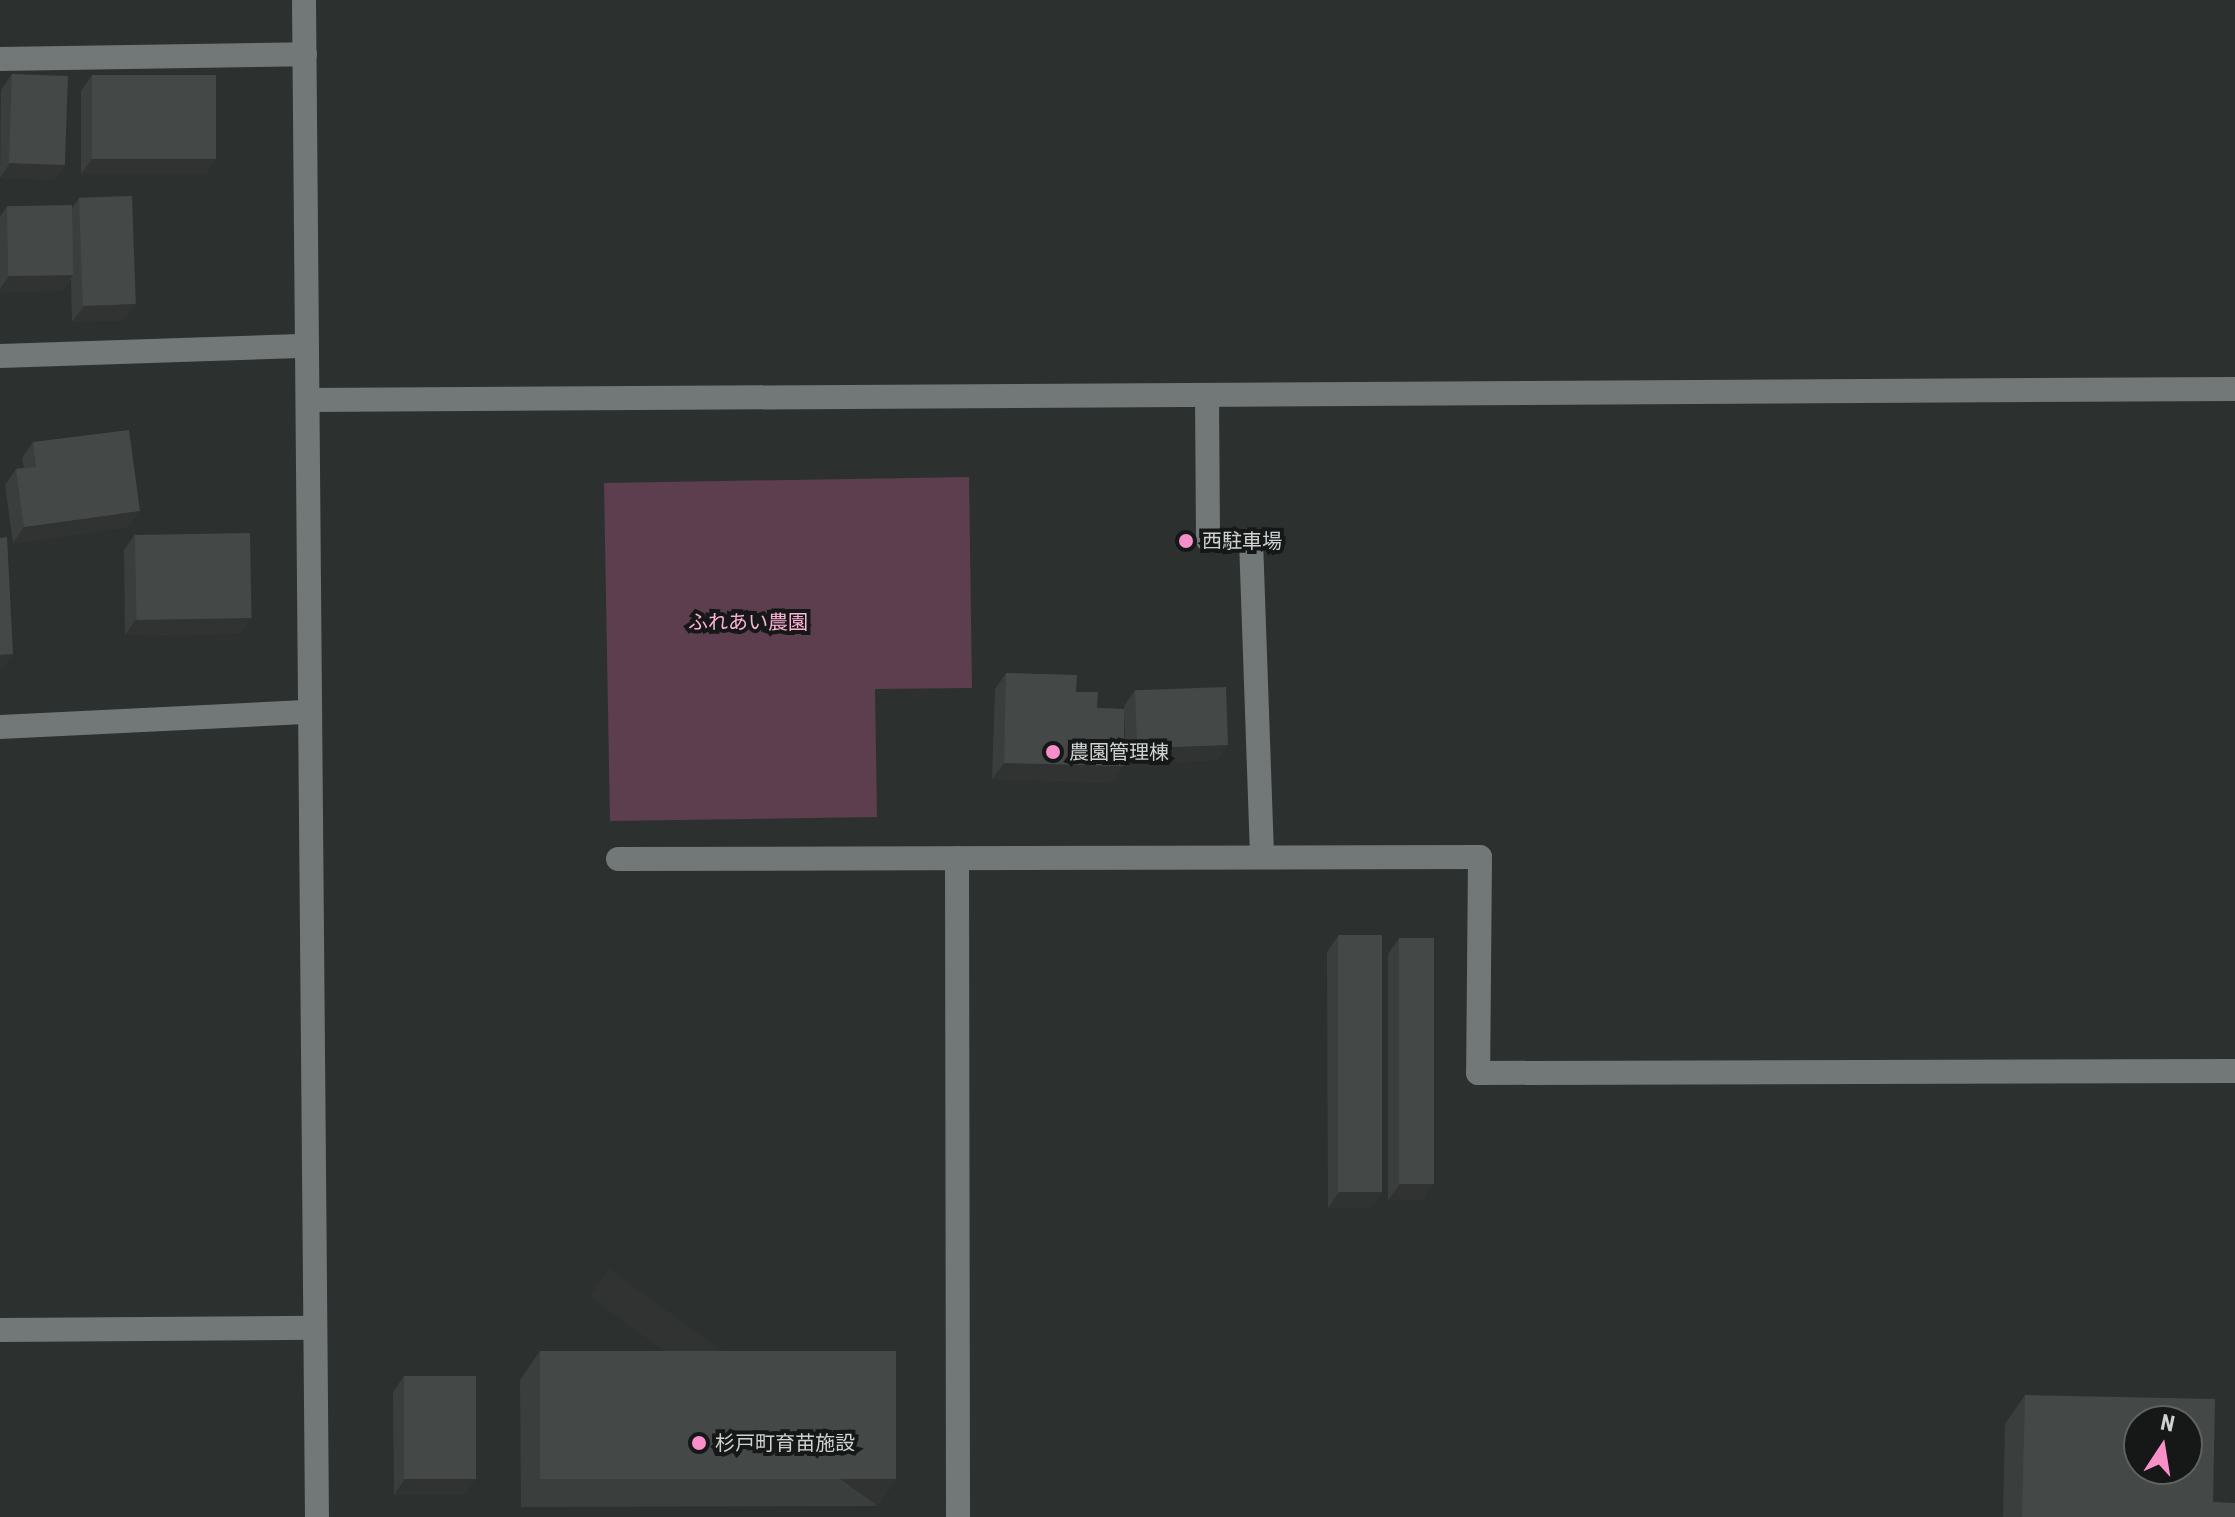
<!DOCTYPE html>
<meta charset="utf-8">
<style>
body{margin:0}
#map{position:relative;width:2235px;height:1517px;overflow:hidden;background:#2c3130;font-family:"Roboto Condensed","Noto Sans JP",sans-serif}
div>[style]{position:absolute}
.green>*{inset:0;background:#5d3e4e}
.lane>*{height:24px;margin:-12px;padding:0 12px;transform-origin:12px;border-radius:12px;background:#727877}
.street>*{height:24px;margin:-12px;padding:0 12px;transform-origin:12px;border-radius:12px;background:#727877}
.wall>*{inset:0;background:#3a3f3e}
.shaded-wall>*{inset:0;background:#303332;transform-origin:0 0}
.building>*{inset:0;background:#444948;transform-origin:0 0}
.dots>*{width:22px;height:22px;translate:-50% -50%;box-sizing:border-box;border:4px solid #161818;border-radius:50%}
span{translate:-50% -50%;white-space:nowrap;text-align:center;line-height:1.15;-webkit-text-stroke:8px #161818;paint-order:stroke}
.poi-label{font-size:20px;color:#cfd2d2}
.left{translate:0 -50%;text-align:left}
.park-label{font-size:20px;color:#fdb1d8}
.north{position:absolute;left:2123px;top:1405px;width:80px;height:80px;box-sizing:border-box;background:#161818;border:2px solid #606262;border-radius:50%;rotate:12deg;font-size:22px;font-weight:700;line-height:32px;text-align:center;color:#cfd2d2}
.north::after{content:'';display:block;margin:auto;width:28px;height:36px;background:#f98fc9;clip-path:polygon(50% 0,100% 100%,50% 72%,0 100%)}
</style>
<div id="map">
<div class="green">
<div style="clip-path:polygon(969px 477px,972px 688px,875px 689px,877px 817px,610px 821px,604px 483px)"></div>
</div>
<div class="lane">
<div style="left:1207px;top:395px;width:145px;rotate:89.6deg"></div>
<div style="left:1251px;top:540px;width:317px;rotate:88deg"></div>
<div style="left:957px;top:858px;width:659px;rotate:89.91deg"></div>
<div style="left:618px;top:859px;width:862px;rotate:-0.13deg"></div>
<div style="left:1480px;top:857px;width:216px;rotate:90.5deg"></div>
<div style="left:1478px;top:1073px;width:757px;rotate:-0.15deg"></div>
</div>
<div class="street">
<div style="left:304px;top:0;width:1517px;rotate:89.51deg"></div>
<div style="left:0;top:59px;width:305px;rotate:-0.9deg"></div>
<div style="left:0;top:356px;width:307px;rotate:-1.9deg"></div>
<div style="left:308px;top:400px;width:1927px;rotate:-0.33deg"></div>
<div style="left:0;top:727px;width:310px;rotate:-2.8deg"></div>
<div style="left:0;top:1330px;width:315px;rotate:-0.4deg"></div>
</div>
<div class="wall">
<div style="clip-path:polygon(12px 74px,55px 180px,0 178px,1px 90px)"></div>
<div style="clip-path:polygon(92px 75px,216px 158px,205px 174px,81px 174px,81px 91px)"></div>
<div style="clip-path:polygon(79px 198px,125px 320px,72px 322px,71px 279px,62px 291px,0 292px,0 216px,7px 207px,72px 208px)"></div>
<div style="clip-path:polygon(33px 442px,129px 527px,13px 543px,5px 485px,16px 469px,24px 468px,22px 458px)"></div>
<div style="clip-path:polygon(135px 534px,251px 618px,240px 634px,125px 635px,124px 550px)"></div>
<div style="clip-path:polygon(1006px 673px,1076px 692px,1097px 708px,1124px 709px,1124px 706px,1135px 690px,1228px 745px,1217px 760px,1126px 764px,1124px 710px,1112px 782px,992px 779px,995px 689px)"></div>
<div style="clip-path:polygon(1338px 936px,1372px 1208px,1328px 1208px,1327px 952px)"></div>
<div style="clip-path:polygon(1399px 938px,1434px 1184px,1423px 1200px,1388px 1200px,1388px 954px)"></div>
<div style="clip-path:polygon(540px 1351px,897px 1478px,877px 1506px,521px 1507px,520px 1380px)"></div>
<div style="clip-path:polygon(404px 1376px,465px 1495px,394px 1495px,393px 1392px)"></div>
<div style="clip-path:polygon(2025px 1395px,2213px 1502px,2235px 1517px,2003px 1517px,2005px 1424px)"></div>
</div>
<div class="shaded-wall">
<div style="clip-path:polygon(216px 158px,205px 174px,81px 174px,92px 159px)"></div>
<div style="clip-path:polygon(10px 163px,66px 164px,55px 180px,0 178px)"></div>
<div style="clip-path:polygon(73px 275px,62px 291px,0 292px,0 289px,9px 276px)"></div>
<div style="clip-path:polygon(136px 304px,125px 320px,72px 322px,84px 306px)"></div>
<div style="clip-path:polygon(140px 511px,129px 527px,13px 543px,24px 527px)"></div>
<div style="clip-path:polygon(251px 618px,240px 634px,125px 635px,136px 619px)"></div>
<div style="clip-path:polygon(13px 654px,2px 670px,0 670px,0 655px)"></div>
<div style="clip-path:polygon(1228px 745px,1217px 760px,1126px 764px,1137px 748px)"></div>
<div style="clip-path:polygon(1004px 763px,1124px 766px,1112px 782px,992px 779px)"></div>
<div style="clip-path:polygon(1400px 1184px,1434px 1184px,1423px 1200px,1388px 1200px)"></div>
<div style="clip-path:polygon(1339px 1192px,1383px 1192px,1372px 1208px,1328px 1208px)"></div>
<div style="left:897px;top:1478px;width:34px;height:356px;rotate:126deg"></div>
<div style="clip-path:polygon(405px 1479px,476px 1479px,465px 1495px,394px 1495px)"></div>
</div>
<div class="building">
<div style="left:12px;top:74px;width:56px;height:89px;rotate:2deg"></div>
<div style="left:92px;top:75px;width:124px;height:84px"></div>
<div style="left:132px;top:196px;width:108px;height:53px;rotate:88deg"></div>
<div style="left:72px;top:205px;width:70px;height:65px;rotate:89deg"></div>
<div style="clip-path:polygon(129px 430px,140px 511px,24px 527px,16px 469px,36px 467px,33px 442px)"></div>
<div style="left:250px;top:533px;width:85px;height:115px;rotate:89deg"></div>
<div style="clip-path:polygon(7px 537px,13px 654px,0 655px,0 538px)"></div>
<div style="clip-path:polygon(1006px 673px,1077px 675px,1076px 692px,1098px 692px,1097px 708px,1124px 709px,1124px 766px,1004px 763px)"></div>
<div style="left:1226px;top:687px;width:58px;height:91px;rotate:88deg"></div>
<div style="left:1382px;top:935px;width:257px;height:44px;rotate:90deg"></div>
<div style="left:1399px;top:938px;width:35px;height:246px"></div>
<div style="left:540px;top:1351px;width:356px;height:128px"></div>
<div style="left:404px;top:1376px;width:72px;height:103px"></div>
<div style="clip-path:polygon(evenodd,2025px 1395px,2215px 1399px,2213px 1502px,2235px 1503px,2235px 1517px,2022px 1517px,2025px 1395px,2139px 1421px,2187px 1421px,2187px 1469px,2139px 1469px,2139px 1421px)"></div>
</div>
<div class="dots">
<div style="left:1186px;top:541px;background:#f98fc9"></div>
<div style="left:1053px;top:752px;background:#f98fc9"></div>
<div style="left:699px;top:1443px;background:#f98fc9"></div>
</div>
<div class="poi-label">
<span class="left" style="left:1202px;top:541px">西駐車場</span>
<span class="left" style="left:1069px;top:752px">農園管理棟</span>
<span class="left" style="left:715px;top:1443px">杉戸町育苗施設</span>
</div>
<div class="park-label">
<span style="left:748px;top:622px">ふれあい農園</span>
</div>
<div class="north">N</div>
</div>
